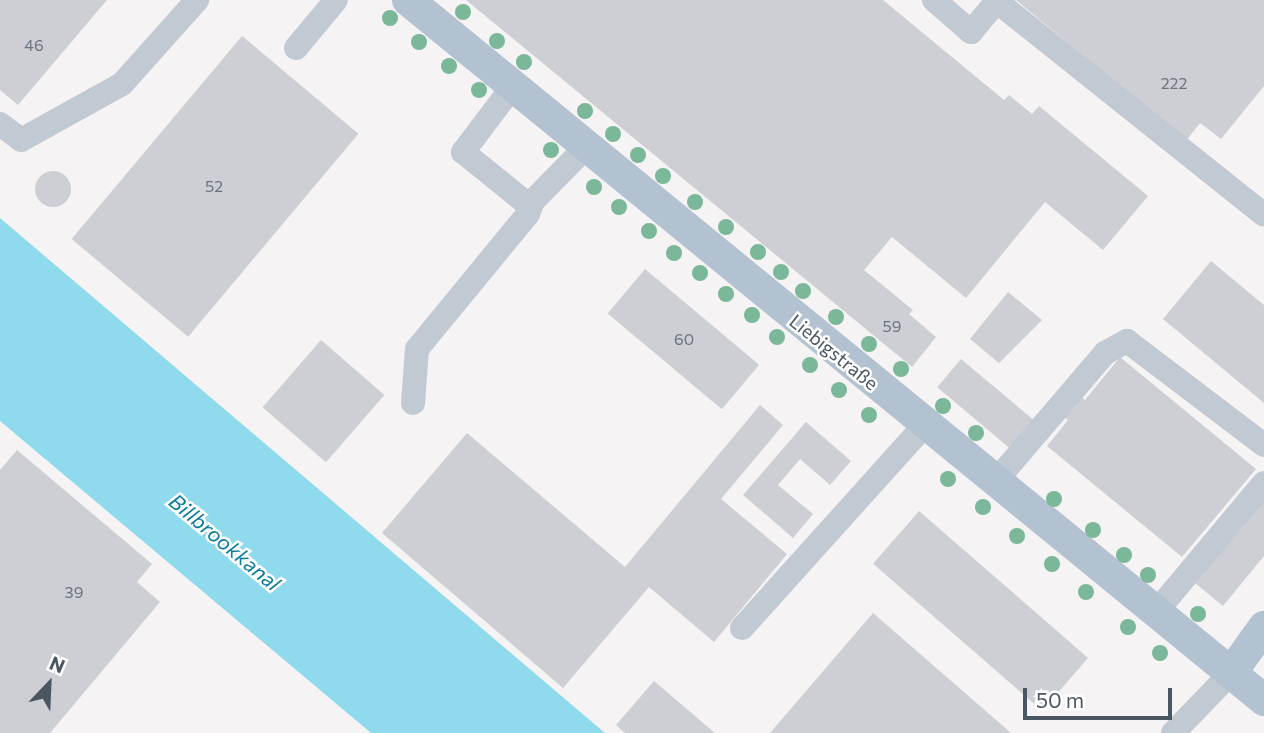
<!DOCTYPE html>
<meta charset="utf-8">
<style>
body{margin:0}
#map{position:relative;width:1264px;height:733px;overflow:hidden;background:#f5f3f3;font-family:Commissioner,sans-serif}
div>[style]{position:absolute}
.water>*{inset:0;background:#90daee}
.building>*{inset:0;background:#cdcfd5;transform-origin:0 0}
.round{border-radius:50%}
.minor>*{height:24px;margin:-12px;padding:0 12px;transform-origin:12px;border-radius:12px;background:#c1cad2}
.major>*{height:32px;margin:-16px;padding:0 16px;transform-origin:16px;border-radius:16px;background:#b3c2d1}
.trees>*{width:16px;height:16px;margin:-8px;border-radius:50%;background:#7bb799}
span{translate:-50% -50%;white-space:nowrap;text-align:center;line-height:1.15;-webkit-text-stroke:5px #fff;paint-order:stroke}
.number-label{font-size:16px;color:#6b747e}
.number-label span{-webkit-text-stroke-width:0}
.street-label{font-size:19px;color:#4a5661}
.water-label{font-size:21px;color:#0c7c9b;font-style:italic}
.north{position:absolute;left:14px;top:649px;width:70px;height:70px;-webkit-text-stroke:5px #fff;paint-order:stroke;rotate:23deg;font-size:19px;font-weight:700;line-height:28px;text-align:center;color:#4a5661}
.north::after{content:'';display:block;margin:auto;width:24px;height:32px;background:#4a5661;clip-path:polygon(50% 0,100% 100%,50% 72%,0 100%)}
.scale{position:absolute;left:1023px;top:688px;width:149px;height:32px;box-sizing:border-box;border:4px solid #4a5661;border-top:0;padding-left:9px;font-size:21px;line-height:24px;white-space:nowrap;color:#4a5661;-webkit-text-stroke:5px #fff;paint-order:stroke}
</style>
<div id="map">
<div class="water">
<div style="clip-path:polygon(0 218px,605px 733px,371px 733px,0 421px)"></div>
</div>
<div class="building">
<div style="clip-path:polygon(0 0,107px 0,18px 105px,0 90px)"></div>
<div style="clip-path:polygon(466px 0,883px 0,1004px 100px,1009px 95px,1032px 114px,1039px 106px,1148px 196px,1103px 250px,1045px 202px,966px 298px,892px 237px,864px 270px,913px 310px,909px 314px,936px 337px,912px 367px)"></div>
<div style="clip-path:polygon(1016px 0,1264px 0,1264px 86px,1221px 139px,1200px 123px,1186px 141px)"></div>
<div style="left:242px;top:36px;width:152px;height:265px;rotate:40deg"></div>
<div class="round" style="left:35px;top:171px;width:36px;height:36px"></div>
<div style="clip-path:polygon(1211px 261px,1264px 305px,1264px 403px,1163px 319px)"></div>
<div style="left:645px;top:269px;width:149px;height:58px;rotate:40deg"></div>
<div style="clip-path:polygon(1008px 292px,1042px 320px,999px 363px,970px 339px)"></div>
<div style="left:321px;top:340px;width:84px;height:89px;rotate:41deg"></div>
<div style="clip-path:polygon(1120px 357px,1256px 469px,1182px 557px,1047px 446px,1068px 420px,1062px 415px,1078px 395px,1085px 400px)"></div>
<div style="left:961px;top:359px;width:104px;height:37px;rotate:40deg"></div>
<div style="clip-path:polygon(760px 405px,783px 425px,721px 499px,787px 554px,714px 642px,649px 587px,563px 688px,382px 533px,467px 433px,625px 567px)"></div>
<div style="clip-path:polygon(806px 422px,851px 461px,830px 485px,800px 459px,778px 485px,813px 514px,793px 538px,743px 495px)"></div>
<div style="clip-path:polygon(17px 450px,152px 564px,137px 582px,160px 602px,50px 733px,0 733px,0 470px)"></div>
<div style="clip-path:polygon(1264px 500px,1264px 556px,1223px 606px,1195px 583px)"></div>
<div style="left:919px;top:511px;width:224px;height:70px;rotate:41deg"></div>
<div style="clip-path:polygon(873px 613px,1011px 733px,770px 733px)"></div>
<div style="clip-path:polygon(654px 681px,715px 733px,625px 733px,616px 725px)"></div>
</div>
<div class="minor">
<div style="left:934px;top:0;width:49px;rotate:40.9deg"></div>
<div style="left:971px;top:32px;width:40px;rotate:-50deg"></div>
<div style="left:995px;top:0;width:344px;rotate:38.6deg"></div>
<div style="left:296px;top:48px;width:62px;rotate:-50.2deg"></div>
<div style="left:513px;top:86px;width:83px;rotate:127.1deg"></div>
<div style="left:463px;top:152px;width:80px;rotate:38.9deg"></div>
<div style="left:525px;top:202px;width:8px;rotate:-7deg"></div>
<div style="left:533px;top:201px;width:76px;rotate:-45.5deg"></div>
<div style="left:0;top:124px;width:26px;rotate:37deg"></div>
<div style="left:21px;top:140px;width:115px;rotate:-29deg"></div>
<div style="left:122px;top:84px;width:113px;rotate:-48.2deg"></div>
<div style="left:413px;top:403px;width:54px;rotate:-85.8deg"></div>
<div style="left:417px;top:349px;width:175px;rotate:-50.6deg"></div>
<div style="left:528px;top:214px;width:14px;rotate:-69deg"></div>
<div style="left:994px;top:483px;width:171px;rotate:-49.5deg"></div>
<div style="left:1105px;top:353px;width:25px;rotate:-29deg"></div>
<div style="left:1127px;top:341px;width:172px;rotate:37.2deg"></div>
<div style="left:1156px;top:612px;width:168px;rotate:-50.1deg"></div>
<div style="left:742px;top:628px;width:272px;rotate:-48deg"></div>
<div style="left:1173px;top:733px;width:83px;rotate:-46deg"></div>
</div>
<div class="major">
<div style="left:408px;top:0;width:1106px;rotate:39.27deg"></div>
<div style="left:1231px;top:673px;width:57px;rotate:-54.3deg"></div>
</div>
<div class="trees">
<div style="left:463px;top:12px"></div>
<div style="left:390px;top:18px"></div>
<div style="left:497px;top:41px"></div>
<div style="left:419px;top:42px"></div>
<div style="left:524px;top:62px"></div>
<div style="left:449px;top:66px"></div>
<div style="left:479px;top:90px"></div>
<div style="left:585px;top:111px"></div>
<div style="left:613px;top:134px"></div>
<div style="left:551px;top:150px"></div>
<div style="left:638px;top:155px"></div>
<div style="left:663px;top:176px"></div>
<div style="left:594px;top:187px"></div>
<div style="left:695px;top:202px"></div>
<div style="left:619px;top:207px"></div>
<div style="left:726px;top:227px"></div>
<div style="left:649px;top:231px"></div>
<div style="left:758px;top:252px"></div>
<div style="left:674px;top:253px"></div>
<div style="left:781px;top:272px"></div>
<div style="left:700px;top:273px"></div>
<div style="left:803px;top:291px"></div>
<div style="left:726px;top:294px"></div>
<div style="left:752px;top:315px"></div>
<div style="left:836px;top:317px"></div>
<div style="left:777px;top:337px"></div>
<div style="left:869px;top:344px"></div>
<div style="left:810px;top:365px"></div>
<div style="left:901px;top:369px"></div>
<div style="left:839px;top:390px"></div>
<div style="left:943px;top:406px"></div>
<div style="left:869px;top:415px"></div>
<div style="left:976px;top:433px"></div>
<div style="left:948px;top:479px"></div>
<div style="left:1054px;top:499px"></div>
<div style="left:983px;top:507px"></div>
<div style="left:1093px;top:530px"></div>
<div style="left:1017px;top:536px"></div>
<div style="left:1124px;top:555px"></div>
<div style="left:1052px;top:564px"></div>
<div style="left:1148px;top:575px"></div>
<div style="left:1086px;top:592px"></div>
<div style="left:1198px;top:614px"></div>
<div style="left:1128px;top:627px"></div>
<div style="left:1160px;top:653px"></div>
</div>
<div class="number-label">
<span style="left:34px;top:45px">46</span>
<span style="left:1174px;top:83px">222</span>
<span style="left:214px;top:186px">52</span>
<span style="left:892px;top:326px">59</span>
<span style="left:684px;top:339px">60</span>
<span style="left:74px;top:592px">39</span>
</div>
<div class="street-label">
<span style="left:834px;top:352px;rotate:39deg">Liebigstraße</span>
</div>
<div class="water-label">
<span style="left:225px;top:542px;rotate:40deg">Billbrookkanal</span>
</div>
<div class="north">N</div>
<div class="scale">50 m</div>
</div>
